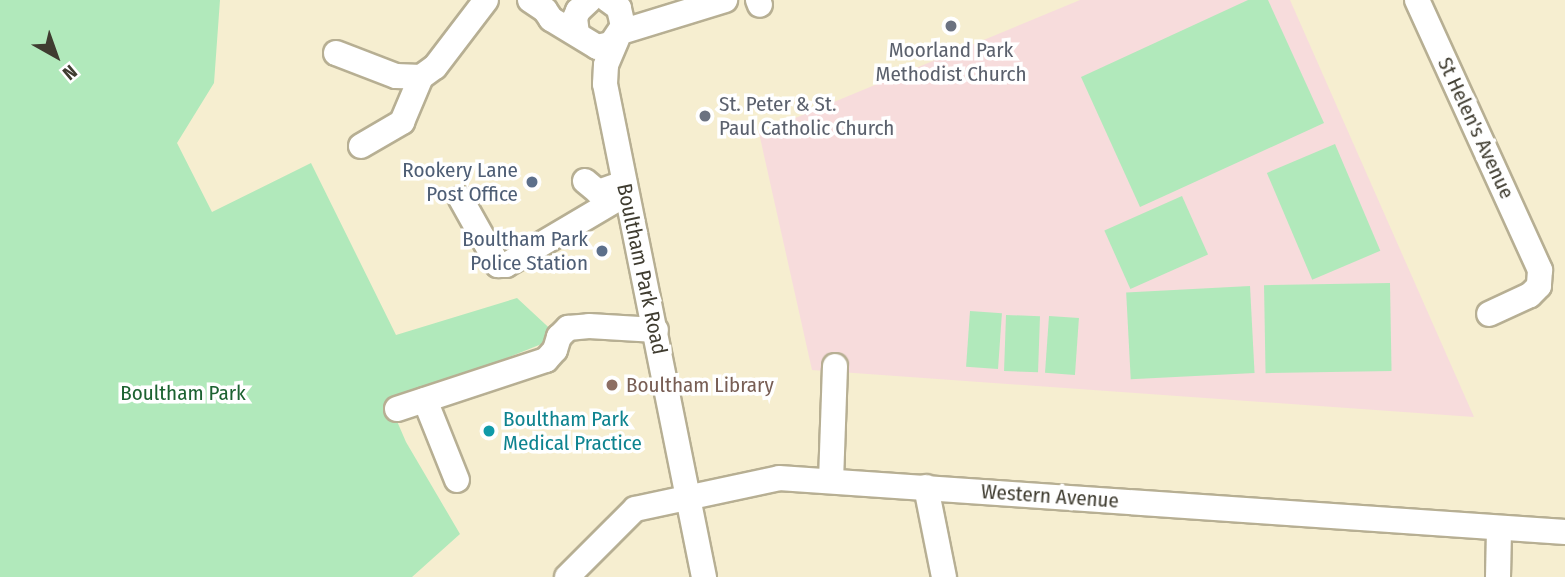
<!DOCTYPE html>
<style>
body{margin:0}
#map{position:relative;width:1565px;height:577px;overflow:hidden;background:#f6eed0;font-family:"Fira Sans Condensed",sans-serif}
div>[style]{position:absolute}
.education>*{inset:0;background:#f7dcdc}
.green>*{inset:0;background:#b1e9bb;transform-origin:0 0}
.roads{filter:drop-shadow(2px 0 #b7af93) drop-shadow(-2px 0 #b7af93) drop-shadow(0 2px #b7af93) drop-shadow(0 -2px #b7af93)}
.minor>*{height:24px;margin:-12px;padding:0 12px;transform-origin:12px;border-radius:12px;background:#fff}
.dots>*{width:19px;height:19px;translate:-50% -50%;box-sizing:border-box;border:4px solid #fff;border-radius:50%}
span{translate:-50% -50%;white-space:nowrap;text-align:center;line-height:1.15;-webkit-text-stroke:7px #fff;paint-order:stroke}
.worship-label{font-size:21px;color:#5b616d}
.left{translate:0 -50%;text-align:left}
.street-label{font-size:21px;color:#3f3c30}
.service-label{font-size:21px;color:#4e5e75}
.right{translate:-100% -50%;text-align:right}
.education-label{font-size:21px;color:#785e54}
.park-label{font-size:21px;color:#1c6231}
.culture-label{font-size:21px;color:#0d838f}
.north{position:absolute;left:21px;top:21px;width:70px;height:70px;-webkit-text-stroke:5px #fff;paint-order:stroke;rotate:140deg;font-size:19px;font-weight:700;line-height:28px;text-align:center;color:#3f3c30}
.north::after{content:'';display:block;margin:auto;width:24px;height:32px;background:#3f3c30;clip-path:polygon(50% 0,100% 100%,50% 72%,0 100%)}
</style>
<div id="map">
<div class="education">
<div style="clip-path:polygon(1080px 0,1290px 0,1474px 417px,812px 370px,759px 133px)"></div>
</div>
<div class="green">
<div style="clip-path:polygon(0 0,220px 0,214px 83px,177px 143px,212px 212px,311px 163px,396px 335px,517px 298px,559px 337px,390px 405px,406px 442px,460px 534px,412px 577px,0 577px)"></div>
<div style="clip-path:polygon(1248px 0,1268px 0,1324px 123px,1140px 207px,1081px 77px)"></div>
<div style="left:1335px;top:144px;width:116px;height:74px;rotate:67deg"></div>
<div style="left:1182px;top:196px;width:64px;height:85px;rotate:66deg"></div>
<div style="left:1390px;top:283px;width:88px;height:126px;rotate:89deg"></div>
<div style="left:1250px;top:286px;width:87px;height:124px;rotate:87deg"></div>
<div style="left:970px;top:311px;width:32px;height:56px;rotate:4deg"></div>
<div style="left:1006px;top:315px;width:34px;height:56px;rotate:2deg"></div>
<div style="left:1049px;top:316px;width:30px;height:57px;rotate:4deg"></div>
</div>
<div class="roads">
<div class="minor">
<div style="left:530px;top:0;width:18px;rotate:34deg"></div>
<div style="left:545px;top:10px;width:11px;rotate:56deg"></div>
<div style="left:551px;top:19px;width:54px;rotate:31.3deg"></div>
<div style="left:597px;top:47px;width:14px;rotate:-12deg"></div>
<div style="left:611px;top:44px;width:22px;rotate:-56deg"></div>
<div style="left:623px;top:26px;width:18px;rotate:-103deg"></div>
<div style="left:619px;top:8px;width:14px;rotate:-144deg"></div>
<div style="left:758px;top:0;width:5px;rotate:68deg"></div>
<div style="left:1417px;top:0;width:297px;rotate:65.5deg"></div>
<div style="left:1540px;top:270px;width:16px;rotate:94deg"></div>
<div style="left:1539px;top:286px;width:13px;rotate:135deg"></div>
<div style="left:1530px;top:295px;width:45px;rotate:155.1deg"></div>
<div style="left:621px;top:32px;width:109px;rotate:-17.1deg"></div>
<div style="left:577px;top:34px;width:16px;rotate:-97deg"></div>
<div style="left:575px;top:18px;width:8px;rotate:-67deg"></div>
<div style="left:578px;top:11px;width:16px;rotate:-43deg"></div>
<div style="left:617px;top:39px;width:28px;rotate:113deg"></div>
<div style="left:606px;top:65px;width:19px;rotate:93deg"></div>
<div style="left:605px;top:84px;width:503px;rotate:78.65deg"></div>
<div style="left:336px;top:53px;width:64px;rotate:21deg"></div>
<div style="left:396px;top:76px;width:25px;rotate:2deg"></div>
<div style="left:421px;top:77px;width:17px;rotate:-36deg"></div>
<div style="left:435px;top:67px;width:84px;rotate:-52.7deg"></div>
<div style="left:361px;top:146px;width:48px;rotate:-30.3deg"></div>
<div style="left:402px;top:122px;width:49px;rotate:-67.1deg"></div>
<div style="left:585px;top:181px;width:17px;rotate:40deg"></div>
<div style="left:598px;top:192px;width:28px;rotate:-19deg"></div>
<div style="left:461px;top:199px;width:76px;rotate:60.7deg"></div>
<div style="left:498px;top:265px;width:8px"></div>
<div style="left:506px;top:265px;width:139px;rotate:-30.6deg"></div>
<div style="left:425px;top:400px;width:86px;rotate:68.2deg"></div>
<div style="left:397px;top:409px;width:157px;rotate:-18.2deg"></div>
<div style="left:546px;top:360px;width:13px;rotate:-48deg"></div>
<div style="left:555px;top:350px;width:14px;rotate:-73deg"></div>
<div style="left:559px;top:337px;width:13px;rotate:-45deg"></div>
<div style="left:568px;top:328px;width:21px;rotate:-5deg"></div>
<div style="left:589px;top:326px;width:67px;rotate:3.4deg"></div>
<div style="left:831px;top:481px;width:115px;rotate:-88deg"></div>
<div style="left:926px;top:487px;width:92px;rotate:78.7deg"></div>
<div style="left:567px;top:577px;width:96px;rotate:-45deg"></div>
<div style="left:635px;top:509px;width:147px;rotate:-12.1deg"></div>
<div style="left:779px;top:478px;width:788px;rotate:3.93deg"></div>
<div style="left:1498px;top:577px;width:49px;rotate:-88.8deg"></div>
</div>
</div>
<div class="dots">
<div style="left:951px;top:26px;background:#6b7280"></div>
<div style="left:705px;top:116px;background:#6b7280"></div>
<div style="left:532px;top:182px;background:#5c6f8a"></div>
<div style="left:602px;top:251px;background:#5c6f8a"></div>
<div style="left:612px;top:385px;background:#8d6e63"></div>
<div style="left:489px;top:431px;background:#0f9aa8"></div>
</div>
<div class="worship-label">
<span style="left:951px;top:62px">Moorland Park<br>Methodist Church</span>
<span class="left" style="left:719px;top:116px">St. Peter &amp; St.<br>Paul Catholic Church</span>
</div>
<div class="street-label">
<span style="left:1476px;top:128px;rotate:65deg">St Helen's Avenue</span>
<span style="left:642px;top:269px;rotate:78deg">Boultham Park Road</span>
<span style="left:1050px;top:496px;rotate:4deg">Western Avenue</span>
</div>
<div class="service-label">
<span class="right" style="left:518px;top:182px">Rookery Lane<br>Post Office</span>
<span class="right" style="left:588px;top:251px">Boultham Park<br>Police Station</span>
</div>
<div class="education-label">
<span class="left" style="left:626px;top:385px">Boultham Library</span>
</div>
<div class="park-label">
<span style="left:183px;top:393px">Boultham Park</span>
</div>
<div class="culture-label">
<span class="left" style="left:503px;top:431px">Boultham Park<br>Medical Practice</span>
</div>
<div class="north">N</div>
</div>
